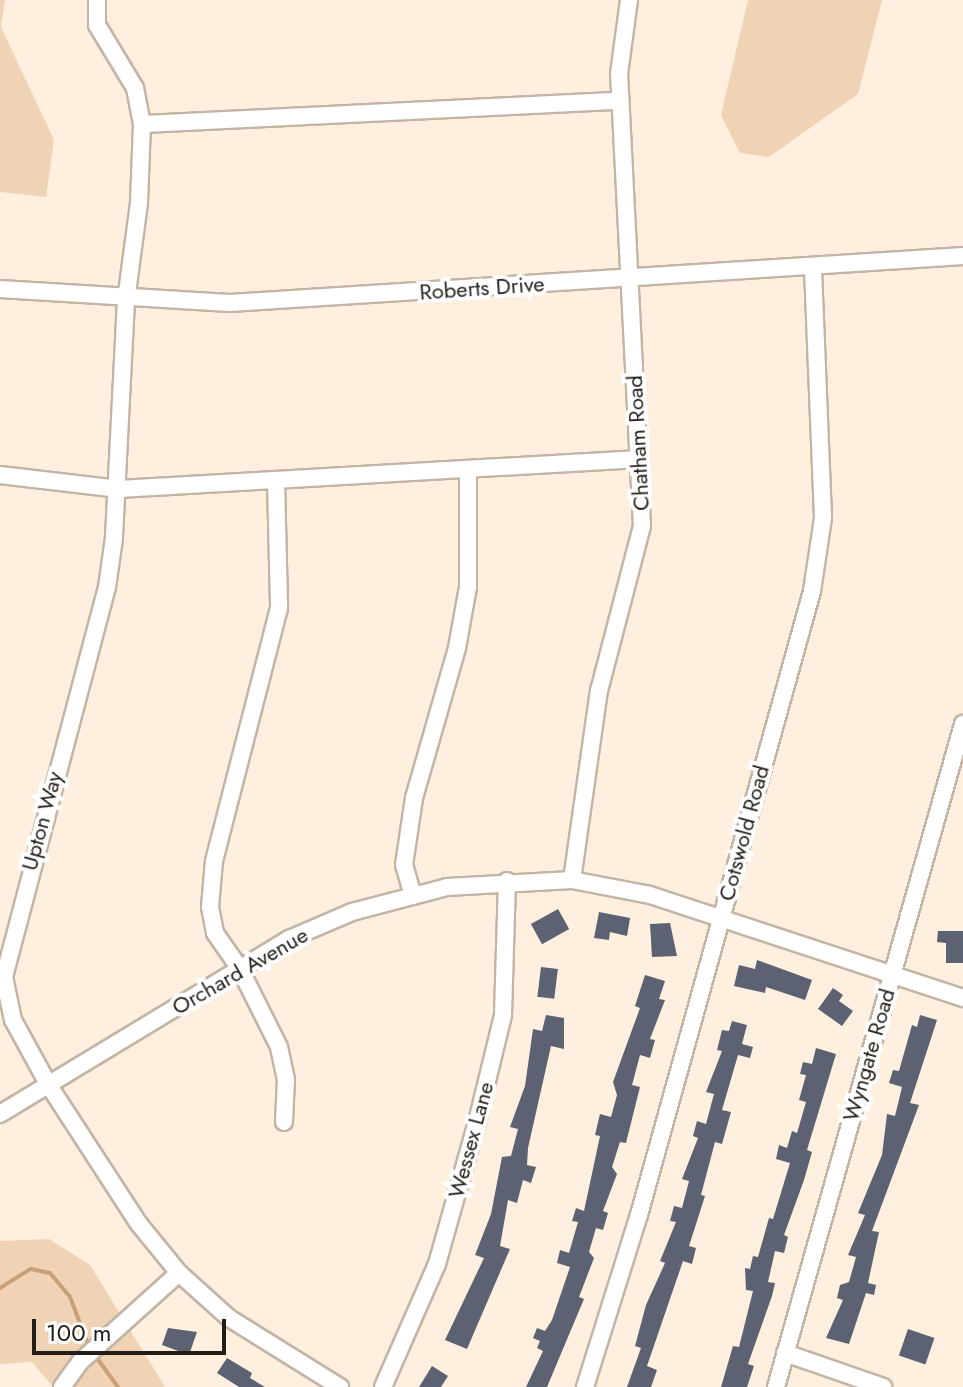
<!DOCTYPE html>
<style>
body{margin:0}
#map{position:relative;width:963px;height:1387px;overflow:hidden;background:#feefdf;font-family:Jost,sans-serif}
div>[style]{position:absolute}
.green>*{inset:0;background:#f0d3b4}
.stream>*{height:4px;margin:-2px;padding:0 2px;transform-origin:2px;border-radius:2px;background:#c9a176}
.building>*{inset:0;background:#5c6272;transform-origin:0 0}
.roads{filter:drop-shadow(2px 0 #c3b5a6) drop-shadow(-2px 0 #c3b5a6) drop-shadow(0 2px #c3b5a6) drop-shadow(0 -2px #c3b5a6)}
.street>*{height:16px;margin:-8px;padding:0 8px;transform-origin:8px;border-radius:8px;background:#fff}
span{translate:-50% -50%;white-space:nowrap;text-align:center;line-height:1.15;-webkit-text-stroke:8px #fff;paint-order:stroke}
.street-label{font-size:22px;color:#231d18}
.scale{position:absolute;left:32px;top:1319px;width:194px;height:36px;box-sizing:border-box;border:4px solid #231d18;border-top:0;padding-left:10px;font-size:24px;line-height:28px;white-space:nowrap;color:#231d18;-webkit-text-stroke:6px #fff;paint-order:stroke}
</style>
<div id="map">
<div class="green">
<div style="clip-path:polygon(0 0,5px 0,1px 27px,54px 140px,46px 197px,0 192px)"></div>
<div style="clip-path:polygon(748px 0,882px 0,858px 94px,769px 157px,740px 153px,721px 115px)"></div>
<div style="clip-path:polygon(49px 1239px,90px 1265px,165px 1387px,53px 1387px,32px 1362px,0 1364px,0 1241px)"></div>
</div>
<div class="stream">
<div style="left:0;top:1288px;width:36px;rotate:-32deg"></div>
<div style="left:31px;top:1269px;width:19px;rotate:12deg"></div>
<div style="left:50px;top:1273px;width:31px;rotate:50deg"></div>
<div style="left:70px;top:1297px;width:53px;rotate:69.2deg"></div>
<div style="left:94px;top:1354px;width:41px;rotate:54deg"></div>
</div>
<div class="building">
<div style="left:558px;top:909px;width:23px;height:31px;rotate:61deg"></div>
<div style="clip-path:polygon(599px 912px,630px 918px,627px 936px,610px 932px,609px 940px,594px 938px)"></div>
<div style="clip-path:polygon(670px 923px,677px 956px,652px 957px,650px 924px)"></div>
<div style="clip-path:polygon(938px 931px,963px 931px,963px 963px,946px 963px,946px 943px,937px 942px)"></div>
<div style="clip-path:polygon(757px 960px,812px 980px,805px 1000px,766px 987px,765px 993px,734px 986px,739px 965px,755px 969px)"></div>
<div style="left:541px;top:967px;width:17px;height:30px;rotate:7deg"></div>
<div style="clip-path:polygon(645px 975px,665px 981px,659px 999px,665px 1000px,650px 1039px,655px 1040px,650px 1058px,640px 1055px,632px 1085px,640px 1087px,626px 1143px,620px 1142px,612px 1167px,617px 1174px,603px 1211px,608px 1213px,603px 1230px,596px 1228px,589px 1252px,594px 1258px,579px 1297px,584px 1299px,547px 1387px,526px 1387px,543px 1351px,537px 1348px,540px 1341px,533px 1338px,537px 1328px,545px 1331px,552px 1320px,570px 1267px,557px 1263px,560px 1250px,569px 1253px,578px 1222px,572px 1221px,576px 1208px,584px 1211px,600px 1136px,595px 1135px,600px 1114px,611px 1117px,617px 1095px,613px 1082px,640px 1008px,635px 1006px)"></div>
<div style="clip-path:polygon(833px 988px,843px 995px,839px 1001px,853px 1011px,842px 1026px,818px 1009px)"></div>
<div style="clip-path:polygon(546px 1015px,564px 1018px,564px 1049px,551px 1046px,528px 1148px,527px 1165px,536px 1167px,531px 1183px,523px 1180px,517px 1203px,508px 1200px,500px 1246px,510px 1249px,467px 1349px,445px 1340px,484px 1258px,475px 1255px,491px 1214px,502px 1157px,511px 1156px,518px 1129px,510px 1127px,525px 1086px,533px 1029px,542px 1031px)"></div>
<div style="clip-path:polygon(920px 1015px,937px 1020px,910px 1103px,919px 1105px,872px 1231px,879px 1232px,868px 1283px,876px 1285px,874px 1295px,866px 1293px,849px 1344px,826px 1338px,843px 1300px,837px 1298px,840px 1285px,849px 1282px,856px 1257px,848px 1255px,865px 1215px,858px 1213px,882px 1155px,887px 1114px,895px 1116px,902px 1087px,889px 1083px,893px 1070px,899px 1071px,912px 1025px,917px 1027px)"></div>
<div style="clip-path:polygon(732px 1021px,747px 1025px,742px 1044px,753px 1047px,750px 1058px,738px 1055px,722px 1110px,731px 1112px,722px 1144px,715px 1142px,701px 1195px,705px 1196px,689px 1246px,696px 1248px,692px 1264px,683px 1261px,647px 1366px,657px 1370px,651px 1387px,627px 1387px,641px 1348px,635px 1346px,646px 1305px,665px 1263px,660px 1261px,676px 1222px,670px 1221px,674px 1206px,682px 1208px,689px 1181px,682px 1179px,698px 1138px,693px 1136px,697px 1121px,706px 1124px,714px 1094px,706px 1092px,722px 1051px,717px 1050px,722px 1030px,729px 1031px)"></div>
<div style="clip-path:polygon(816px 1048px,836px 1054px,807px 1150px,812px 1152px,804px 1180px,784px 1235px,788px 1237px,784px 1253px,775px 1251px,768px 1282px,775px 1283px,772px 1296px,748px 1364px,754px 1366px,747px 1387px,721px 1387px,733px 1346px,739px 1347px,753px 1291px,746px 1290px,745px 1268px,750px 1269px,753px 1256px,758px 1257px,769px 1218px,773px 1219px,790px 1163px,776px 1159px,779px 1145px,787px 1148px,792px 1131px,797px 1133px,806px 1102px,799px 1100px,806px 1075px,800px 1074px,803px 1062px,812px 1064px)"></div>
<div style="clip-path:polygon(168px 1328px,197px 1332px,189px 1355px,162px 1345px)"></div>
<div style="left:908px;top:1329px;width:28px;height:28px;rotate:19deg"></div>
<div style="clip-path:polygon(227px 1358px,252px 1373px,250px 1378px,265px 1387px,239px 1387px,217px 1373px)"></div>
<div style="clip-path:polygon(432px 1366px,448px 1376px,441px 1387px,419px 1387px)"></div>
</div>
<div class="roads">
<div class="street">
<div style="left:97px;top:0;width:25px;rotate:90deg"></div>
<div style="left:97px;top:25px;width:74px;rotate:58.9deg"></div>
<div style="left:135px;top:88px;width:37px;rotate:79deg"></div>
<div style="left:142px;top:124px;width:79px;rotate:92.2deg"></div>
<div style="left:139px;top:203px;width:98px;rotate:97.6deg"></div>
<div style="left:126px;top:300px;width:238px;rotate:92.9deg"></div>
<div style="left:114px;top:538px;width:49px;rotate:98.1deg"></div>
<div style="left:107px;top:587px;width:403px;rotate:104.8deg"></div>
<div style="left:4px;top:977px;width:44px;rotate:78.2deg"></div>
<div style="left:13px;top:1020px;width:73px;rotate:61.3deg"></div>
<div style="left:48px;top:1084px;width:167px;rotate:57deg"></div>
<div style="left:139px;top:1224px;width:63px;rotate:50.8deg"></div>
<div style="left:179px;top:1273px;width:67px;rotate:42deg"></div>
<div style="left:229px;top:1318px;width:131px;rotate:31.9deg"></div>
<div style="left:142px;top:124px;width:479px;rotate:-2.8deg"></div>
<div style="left:0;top:289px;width:230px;rotate:3.5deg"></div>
<div style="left:230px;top:303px;width:735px;rotate:-3.67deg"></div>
<div style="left:0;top:475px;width:120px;rotate:6.7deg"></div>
<div style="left:119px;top:489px;width:522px;rotate:-3.3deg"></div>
<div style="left:276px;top:481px;width:127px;rotate:88.6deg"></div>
<div style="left:279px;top:608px;width:261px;rotate:104.4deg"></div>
<div style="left:214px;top:861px;width:46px;rotate:95deg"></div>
<div style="left:210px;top:907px;width:26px;rotate:79deg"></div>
<div style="left:215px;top:933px;width:44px;rotate:55.2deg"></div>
<div style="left:240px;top:969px;width:87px;rotate:63.4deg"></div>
<div style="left:279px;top:1047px;width:33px;rotate:78deg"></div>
<div style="left:286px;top:1079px;width:43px;rotate:92.7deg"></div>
<div style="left:572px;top:880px;width:191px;rotate:-81.9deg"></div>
<div style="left:599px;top:691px;width:171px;rotate:-75.4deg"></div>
<div style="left:642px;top:526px;width:453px;rotate:-92.9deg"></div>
<div style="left:619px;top:74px;width:75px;rotate:-82.3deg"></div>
<div style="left:413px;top:896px;width:32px;rotate:-106deg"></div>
<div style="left:404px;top:865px;width:68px;rotate:-81.5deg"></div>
<div style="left:414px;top:798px;width:156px;rotate:-74deg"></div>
<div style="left:457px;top:648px;width:62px;rotate:-79.8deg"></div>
<div style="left:468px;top:587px;width:117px;rotate:-90deg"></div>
<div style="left:0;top:1114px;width:338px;rotate:-31.2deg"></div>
<div style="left:289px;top:939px;width:69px;rotate:-23.2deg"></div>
<div style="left:352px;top:912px;width:98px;rotate:-14.7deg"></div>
<div style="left:447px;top:887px;width:125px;rotate:-3.2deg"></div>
<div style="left:572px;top:880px;width:79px;rotate:10.9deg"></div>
<div style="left:650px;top:895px;width:330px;rotate:18.2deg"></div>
<div style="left:785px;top:1353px;width:104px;rotate:19.1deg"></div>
<div style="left:62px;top:1387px;width:31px;rotate:-54deg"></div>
<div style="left:80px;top:1362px;width:133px;rotate:-42deg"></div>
<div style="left:383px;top:1387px;width:134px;rotate:-66.3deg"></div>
<div style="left:437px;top:1264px;width:148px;rotate:-74.3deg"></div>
<div style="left:477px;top:1122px;width:110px;rotate:-76.3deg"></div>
<div style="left:503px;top:1015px;width:134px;rotate:-88.3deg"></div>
<div style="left:585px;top:1387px;width:180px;rotate:-72.6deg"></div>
<div style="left:639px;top:1215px;width:648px;rotate:-74.5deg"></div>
<div style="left:812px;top:591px;width:74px;rotate:-81.4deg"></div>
<div style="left:823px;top:518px;width:250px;rotate:-92.3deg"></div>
<div style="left:776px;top:1387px;width:689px;rotate:-74.25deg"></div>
</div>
</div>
<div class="street-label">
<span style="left:482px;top:288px;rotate:-4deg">Roberts Drive</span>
<span style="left:638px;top:443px;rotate:-93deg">Chatham Road</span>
<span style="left:42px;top:821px;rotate:-75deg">Upton Way</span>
<span style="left:744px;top:833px;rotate:-75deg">Cotswold Road</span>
<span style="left:240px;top:971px;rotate:-30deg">Orchard Avenue</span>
<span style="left:869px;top:1055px;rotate:-74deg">Wyngate Road</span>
<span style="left:471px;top:1140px;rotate:-75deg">Wessex Lane</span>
</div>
<div class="scale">100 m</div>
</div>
